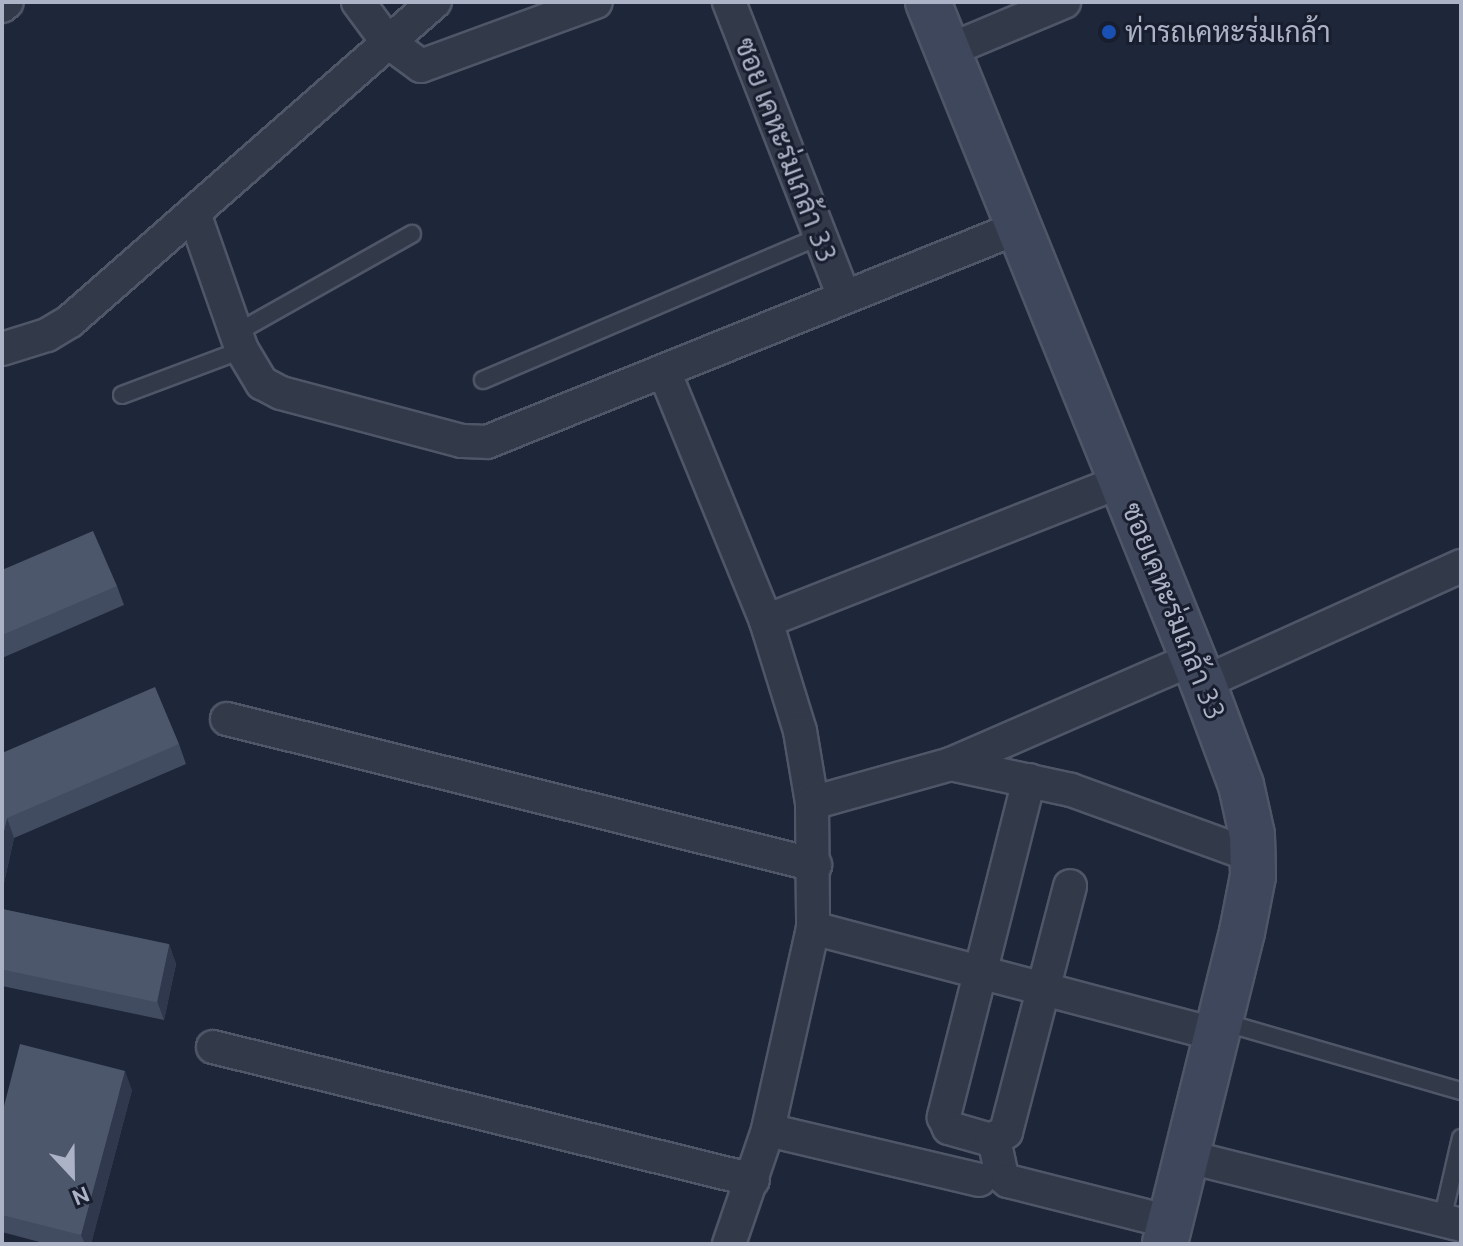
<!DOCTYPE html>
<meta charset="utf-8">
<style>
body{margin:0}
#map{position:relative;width:1463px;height:1246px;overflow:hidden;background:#1e2739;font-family:Ubuntu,Sarabun,sans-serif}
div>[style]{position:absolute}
.roads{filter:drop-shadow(2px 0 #4f5667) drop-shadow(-2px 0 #4f5667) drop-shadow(0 2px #4f5667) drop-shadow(0 -2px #4f5667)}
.lane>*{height:16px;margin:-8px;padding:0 8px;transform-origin:8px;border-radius:8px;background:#323949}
.street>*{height:32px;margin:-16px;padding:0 16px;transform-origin:16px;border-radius:16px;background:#323949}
.secondary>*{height:44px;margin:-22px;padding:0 22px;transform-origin:22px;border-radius:22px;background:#3f475d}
.wall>*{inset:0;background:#424c61}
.shaded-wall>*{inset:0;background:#2f384c}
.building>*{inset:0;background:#4d576c;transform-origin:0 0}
.dots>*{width:22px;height:22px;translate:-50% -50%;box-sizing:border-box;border:4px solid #181e2d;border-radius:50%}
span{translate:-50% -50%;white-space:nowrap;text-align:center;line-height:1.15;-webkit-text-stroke:6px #181e2d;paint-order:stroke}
.poi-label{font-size:28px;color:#acb3c6}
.left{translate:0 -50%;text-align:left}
.street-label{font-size:28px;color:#acb3c6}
.frame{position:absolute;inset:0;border:4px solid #acb3c6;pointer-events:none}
.north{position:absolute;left:32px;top:1134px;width:80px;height:80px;-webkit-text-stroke:6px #181e2d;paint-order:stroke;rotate:158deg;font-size:22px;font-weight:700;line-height:32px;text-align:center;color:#acb3c6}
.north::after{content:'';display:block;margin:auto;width:28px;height:36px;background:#acb3c6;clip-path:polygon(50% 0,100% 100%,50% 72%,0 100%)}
</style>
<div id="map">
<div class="roads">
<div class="lane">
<div style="left:236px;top:333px;width:202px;rotate:-29.4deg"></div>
<div style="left:483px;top:380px;width:366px;rotate:-23.1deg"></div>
<div style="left:122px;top:395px;width:128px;rotate:-20.6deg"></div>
<div style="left:1223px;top:1022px;width:248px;rotate:16.2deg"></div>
<div style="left:1442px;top:1220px;width:84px;rotate:-77deg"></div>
</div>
<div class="street">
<div style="left:358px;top:2px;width:49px;rotate:53.4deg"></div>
<div style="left:387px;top:41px;width:42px;rotate:36.3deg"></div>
<div style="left:421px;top:66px;width:186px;rotate:-20.1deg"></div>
<div style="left:729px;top:2px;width:317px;rotate:68.7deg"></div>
<div style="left:2px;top:6px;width:6px;rotate:-39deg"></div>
<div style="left:947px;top:51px;width:127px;rotate:-22.7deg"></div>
<div style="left:195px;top:216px;width:142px;rotate:70.7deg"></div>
<div style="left:242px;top:350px;width:39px;rotate:59deg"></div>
<div style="left:262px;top:383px;width:21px;rotate:28deg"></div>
<div style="left:281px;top:393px;width:187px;rotate:14.9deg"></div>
<div style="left:462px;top:441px;width:25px;rotate:2deg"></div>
<div style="left:487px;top:442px;width:577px;rotate:-21.99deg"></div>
<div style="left:2px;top:349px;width:47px;rotate:-17.3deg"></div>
<div style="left:47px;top:335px;width:27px;rotate:-31deg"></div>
<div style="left:70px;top:321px;width:485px;rotate:-41.2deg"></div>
<div style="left:664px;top:371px;width:270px;rotate:67.8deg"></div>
<div style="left:766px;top:621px;width:115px;rotate:72.8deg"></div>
<div style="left:800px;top:731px;width:73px;rotate:80.5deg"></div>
<div style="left:812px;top:803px;width:125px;rotate:89.5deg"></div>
<div style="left:813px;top:928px;width:207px;rotate:102.6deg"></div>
<div style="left:768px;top:1130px;width:120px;rotate:108.9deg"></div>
<div style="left:766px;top:621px;width:383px;rotate:-21.5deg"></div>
<div style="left:1203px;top:683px;width:283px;rotate:-24.4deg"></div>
<div style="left:227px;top:719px;width:606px;rotate:13.94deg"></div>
<div style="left:951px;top:764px;width:264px;rotate:-23.5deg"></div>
<div style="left:1029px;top:780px;width:348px;rotate:104.2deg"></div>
<div style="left:944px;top:1117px;width:12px;rotate:66deg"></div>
<div style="left:949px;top:1128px;width:44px;rotate:15.9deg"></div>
<div style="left:991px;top:1140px;width:17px;rotate:-28deg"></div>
<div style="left:1006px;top:1132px;width:254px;rotate:-75.4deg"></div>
<div style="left:812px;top:803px;width:144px;rotate:-15.7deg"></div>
<div style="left:951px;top:764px;width:123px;rotate:12.2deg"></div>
<div style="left:1071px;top:790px;width:194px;rotate:19.9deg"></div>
<div style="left:813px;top:928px;width:416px;rotate:14.8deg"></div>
<div style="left:213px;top:1047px;width:556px;rotate:13.84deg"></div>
<div style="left:768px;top:1130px;width:217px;rotate:13.3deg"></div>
<div style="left:994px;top:1139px;width:38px;rotate:78deg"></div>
<div style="left:1002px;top:1176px;width:8px;rotate:40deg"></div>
<div style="left:1008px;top:1181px;width:167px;rotate:14.2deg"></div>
<div style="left:1189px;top:1157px;width:280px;rotate:14deg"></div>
</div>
<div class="secondary">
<div style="left:928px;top:2px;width:734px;rotate:68.01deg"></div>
<div style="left:1203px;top:683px;width:109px;rotate:69.6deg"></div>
<div style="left:1241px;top:785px;width:51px;rotate:77.6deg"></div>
<div style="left:1252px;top:835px;width:41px;rotate:88.6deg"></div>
<div style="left:1253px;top:876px;width:57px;rotate:101.1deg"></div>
<div style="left:1242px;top:932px;width:321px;rotate:103.9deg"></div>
</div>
</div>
<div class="wall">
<div style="clip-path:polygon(2px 570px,117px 586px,124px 605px,2px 658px)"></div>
<div style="clip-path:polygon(179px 744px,186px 764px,14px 838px,2px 892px,2px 753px)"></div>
<div style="clip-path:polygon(2px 909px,169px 944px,176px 964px,164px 1020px,2px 986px)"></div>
<div style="clip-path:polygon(132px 1090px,91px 1244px,47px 1244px,2px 1232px,2px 1114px)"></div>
</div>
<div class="shaded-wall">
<div style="clip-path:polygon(7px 818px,14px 838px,2px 892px,2px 840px)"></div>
<div style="clip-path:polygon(169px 944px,176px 964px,164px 1020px,157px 1001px)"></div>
<div style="clip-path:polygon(125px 1071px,132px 1090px,91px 1244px,85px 1244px,81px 1235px)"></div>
</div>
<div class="building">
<div style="clip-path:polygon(93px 531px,117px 586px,2px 635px,2px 570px)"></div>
<div style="clip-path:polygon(155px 687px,179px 744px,7px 818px,2px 840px,2px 753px)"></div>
<div style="left:2px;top:909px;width:171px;height:59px;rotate:12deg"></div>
<div style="clip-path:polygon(20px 1044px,125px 1071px,81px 1235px,2px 1215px,2px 1114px)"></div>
</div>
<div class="dots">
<div style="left:1109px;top:32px;background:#1a4fb4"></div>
</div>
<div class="poi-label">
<span class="left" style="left:1125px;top:32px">ท่ารถเคหะร่มเกล้า</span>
</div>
<div class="street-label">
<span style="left:786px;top:150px;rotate:69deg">ซอย เคหะร่มเกล้า 33</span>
<span style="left:1174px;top:611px;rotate:68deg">ซอยเคหะร่มเกล้า 33</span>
</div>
<div class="frame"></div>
<div class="north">N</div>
</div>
